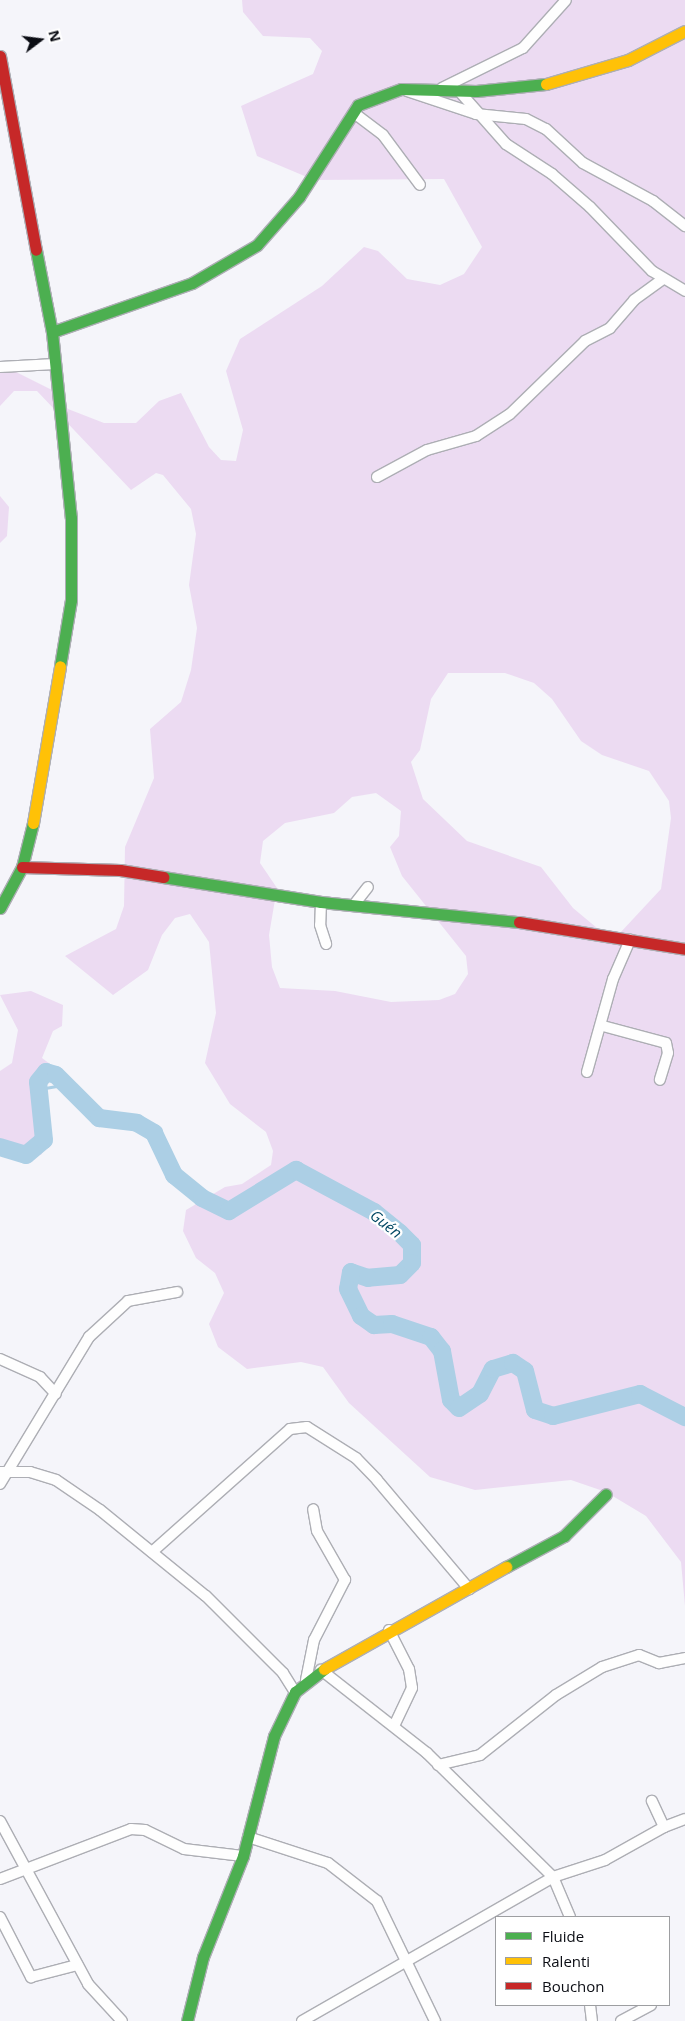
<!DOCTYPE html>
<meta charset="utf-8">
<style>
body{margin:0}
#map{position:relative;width:685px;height:2021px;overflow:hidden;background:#f5f5fa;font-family:"Open Sans",sans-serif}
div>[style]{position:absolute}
.green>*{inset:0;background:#ecdbf2}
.stream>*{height:3px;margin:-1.5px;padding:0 1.5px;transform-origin:1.5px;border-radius:1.5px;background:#accfe5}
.river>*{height:18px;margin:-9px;padding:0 9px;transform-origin:9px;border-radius:9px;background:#accfe5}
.roads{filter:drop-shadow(1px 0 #adaeb4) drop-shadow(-1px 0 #adaeb4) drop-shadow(0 1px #adaeb4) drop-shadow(0 -1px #adaeb4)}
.street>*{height:10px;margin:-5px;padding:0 5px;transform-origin:5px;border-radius:5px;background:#fefefe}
.fast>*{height:11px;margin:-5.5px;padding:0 5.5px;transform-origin:5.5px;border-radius:5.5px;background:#4caf50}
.slow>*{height:11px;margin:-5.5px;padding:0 5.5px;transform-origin:5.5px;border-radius:5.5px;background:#ffc107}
.jam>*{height:11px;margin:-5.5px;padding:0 5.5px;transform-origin:5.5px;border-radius:5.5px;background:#c62828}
span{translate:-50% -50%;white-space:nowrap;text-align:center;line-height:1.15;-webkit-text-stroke:4.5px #fff;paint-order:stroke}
.water-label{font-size:15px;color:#014763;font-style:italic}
.legend{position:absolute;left:495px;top:1916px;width:175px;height:90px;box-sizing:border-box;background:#fff;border:1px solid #9d9ea1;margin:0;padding:6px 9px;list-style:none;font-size:15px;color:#0b0d14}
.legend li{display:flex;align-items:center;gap:10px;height:25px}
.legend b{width:25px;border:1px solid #9d9ea1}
.north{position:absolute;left:15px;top:15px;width:50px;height:50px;-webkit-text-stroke:4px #fff;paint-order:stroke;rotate:75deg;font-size:14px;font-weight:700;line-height:20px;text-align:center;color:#0b0d14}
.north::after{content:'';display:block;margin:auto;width:18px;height:22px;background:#0b0d14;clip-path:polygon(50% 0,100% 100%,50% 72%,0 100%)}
</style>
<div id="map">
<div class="green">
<div style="clip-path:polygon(evenodd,242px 0,685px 0,685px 1606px,681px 1562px,646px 1516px,606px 1492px,571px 1480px,475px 1490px,430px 1477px,349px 1403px,323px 1367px,301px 1362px,247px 1369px,218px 1347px,209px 1324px,224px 1293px,215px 1273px,196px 1258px,183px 1231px,186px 1210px,225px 1187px,242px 1184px,271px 1165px,273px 1151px,266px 1132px,230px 1104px,205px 1063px,216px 1013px,209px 942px,190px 914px,175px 918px,162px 935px,148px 970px,113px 995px,65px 956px,116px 929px,124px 906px,125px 847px,154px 778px,150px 729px,181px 702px,191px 670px,197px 628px,189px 585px,196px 534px,191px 509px,163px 475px,156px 473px,131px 490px,37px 391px,14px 391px,0 406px,0 373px,6px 367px,52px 390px,68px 409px,104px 423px,136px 423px,159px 401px,181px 393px,209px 447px,221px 460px,236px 461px,243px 430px,226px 371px,240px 339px,322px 286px,364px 247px,378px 251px,407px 279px,440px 285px,464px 274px,482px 247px,444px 179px,314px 180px,257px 156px,241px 106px,313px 74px,322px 51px,310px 38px,263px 36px,243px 12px,242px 0,448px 673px,505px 673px,534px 683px,552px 699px,581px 741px,602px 755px,649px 771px,669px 801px,671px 818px,661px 889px,620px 933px,597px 928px,573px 908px,541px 867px,467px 841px,423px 799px,411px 762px,420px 750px,431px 699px,448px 673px,242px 0,376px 793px,401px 811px,399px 836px,390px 847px,402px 876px,466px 956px,468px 974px,455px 994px,439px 1000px,391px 1002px,335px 991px,280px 988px,272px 967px,269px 935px,277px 888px,260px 863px,263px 841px,285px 823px,334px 813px,352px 797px,376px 793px)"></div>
<div style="clip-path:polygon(0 496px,9px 507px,7px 536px,0 543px)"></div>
<div style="clip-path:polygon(31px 991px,63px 1005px,62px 1026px,53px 1031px,42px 1058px,50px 1064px,45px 1092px,49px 1142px,41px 1155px,0 1143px,0 1071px,12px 1063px,18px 1030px,0 995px)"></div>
</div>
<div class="stream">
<div style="left:38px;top:1082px;width:9px;rotate:41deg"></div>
<div style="left:45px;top:1088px;width:22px;rotate:-10deg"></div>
</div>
<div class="river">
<div style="left:0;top:1147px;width:27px;rotate:17deg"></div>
<div style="left:26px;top:1155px;width:23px;rotate:-40deg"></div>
<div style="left:44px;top:1140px;width:58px;rotate:-95.9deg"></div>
<div style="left:38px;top:1082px;width:13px;rotate:-51deg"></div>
<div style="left:46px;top:1072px;width:10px;rotate:17deg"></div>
<div style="left:56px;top:1075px;width:61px;rotate:45deg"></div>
<div style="left:99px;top:1118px;width:38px;rotate:7deg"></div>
<div style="left:137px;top:1123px;width:20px;rotate:30deg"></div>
<div style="left:154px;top:1133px;width:47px;rotate:64.5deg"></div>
<div style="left:174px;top:1175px;width:36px;rotate:39deg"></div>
<div style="left:202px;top:1198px;width:30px;rotate:26deg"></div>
<div style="left:229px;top:1211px;width:79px;rotate:-31.5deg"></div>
<div style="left:296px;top:1170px;width:89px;rotate:28.3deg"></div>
<div style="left:374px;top:1212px;width:33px;rotate:39deg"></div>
<div style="left:400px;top:1233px;width:17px;rotate:45deg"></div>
<div style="left:412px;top:1245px;width:18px;rotate:90deg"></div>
<div style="left:412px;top:1263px;width:17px;rotate:135deg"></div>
<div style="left:400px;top:1275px;width:32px;rotate:175deg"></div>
<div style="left:368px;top:1278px;width:18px;rotate:-161deg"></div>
<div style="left:351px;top:1272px;width:17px;rotate:100deg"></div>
<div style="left:348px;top:1289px;width:30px;rotate:64deg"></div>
<div style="left:361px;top:1316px;width:16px;rotate:35deg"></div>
<div style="left:374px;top:1325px;width:18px;rotate:-3deg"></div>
<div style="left:392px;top:1324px;width:41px;rotate:18.4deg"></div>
<div style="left:431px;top:1337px;width:18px;rotate:52deg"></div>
<div style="left:442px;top:1351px;width:50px;rotate:79.6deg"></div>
<div style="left:451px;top:1400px;width:11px;rotate:45deg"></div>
<div style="left:459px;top:1408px;width:25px;rotate:-34deg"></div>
<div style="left:480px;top:1394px;width:28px;rotate:-63deg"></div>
<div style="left:493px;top:1369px;width:21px;rotate:-17deg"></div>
<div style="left:513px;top:1363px;width:14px;rotate:34deg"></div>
<div style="left:525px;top:1371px;width:40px;rotate:75.6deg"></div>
<div style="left:535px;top:1410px;width:19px;rotate:18deg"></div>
<div style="left:553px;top:1416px;width:90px;rotate:-14.2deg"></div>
<div style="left:640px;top:1394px;width:51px;rotate:27.1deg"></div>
</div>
<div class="roads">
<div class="street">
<div style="left:442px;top:88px;width:90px;rotate:-26.3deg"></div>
<div style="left:523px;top:48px;width:64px;rotate:-48.1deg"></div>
<div style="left:407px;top:91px;width:73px;rotate:18.4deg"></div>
<div style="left:476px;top:114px;width:50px;rotate:5.7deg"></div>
<div style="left:526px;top:119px;width:22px;rotate:27deg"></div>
<div style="left:546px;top:129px;width:50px;rotate:42.6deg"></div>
<div style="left:583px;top:163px;width:80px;rotate:28.5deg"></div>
<div style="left:653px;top:201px;width:41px;rotate:38deg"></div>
<div style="left:459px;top:91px;width:71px;rotate:48.4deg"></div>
<div style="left:506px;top:144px;width:55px;rotate:33.1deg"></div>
<div style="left:552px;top:174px;width:50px;rotate:41deg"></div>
<div style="left:590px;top:207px;width:89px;rotate:45.9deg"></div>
<div style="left:652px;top:271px;width:39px;rotate:31deg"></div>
<div style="left:354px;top:113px;width:36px;rotate:37deg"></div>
<div style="left:383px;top:135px;width:62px;rotate:53.5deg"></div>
<div style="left:0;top:367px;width:55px;rotate:-3.1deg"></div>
<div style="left:377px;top:477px;width:57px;rotate:-28.4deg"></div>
<div style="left:427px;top:450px;width:51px;rotate:-15.9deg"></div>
<div style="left:476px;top:436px;width:40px;rotate:-32.9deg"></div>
<div style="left:510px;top:414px;width:105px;rotate:-44.2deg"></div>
<div style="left:585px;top:341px;width:28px;rotate:-27deg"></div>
<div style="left:610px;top:328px;width:37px;rotate:-49deg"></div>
<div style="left:634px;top:300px;width:36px;rotate:-36deg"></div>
<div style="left:321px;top:902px;width:23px;rotate:92deg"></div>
<div style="left:320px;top:925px;width:20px;rotate:72deg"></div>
<div style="left:353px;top:906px;width:24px;rotate:-52deg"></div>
<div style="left:603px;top:1026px;width:65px;rotate:15.1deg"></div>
<div style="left:666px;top:1043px;width:10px;rotate:79deg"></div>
<div style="left:668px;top:1053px;width:28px;rotate:107deg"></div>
<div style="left:587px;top:1072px;width:97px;rotate:-74.4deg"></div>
<div style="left:613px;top:979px;width:43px;rotate:-66.4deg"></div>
<div style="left:0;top:1359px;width:44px;rotate:24.2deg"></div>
<div style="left:40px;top:1377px;width:23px;rotate:47deg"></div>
<div style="left:0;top:1472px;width:30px"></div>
<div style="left:30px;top:1472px;width:27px;rotate:17deg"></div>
<div style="left:56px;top:1480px;width:53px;rotate:34.3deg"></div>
<div style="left:100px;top:1510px;width:136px;rotate:39.1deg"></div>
<div style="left:206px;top:1596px;width:109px;rotate:45deg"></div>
<div style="left:283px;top:1673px;width:22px;rotate:58deg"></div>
<div style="left:0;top:1484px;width:172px;rotate:-58.8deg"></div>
<div style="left:89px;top:1337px;width:53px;rotate:-42.7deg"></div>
<div style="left:128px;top:1301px;width:50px;rotate:-10.4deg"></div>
<div style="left:152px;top:1552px;width:185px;rotate:-41.7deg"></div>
<div style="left:290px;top:1429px;width:17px;rotate:-7deg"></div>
<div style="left:307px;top:1427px;width:58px;rotate:32.3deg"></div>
<div style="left:356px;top:1458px;width:30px;rotate:46deg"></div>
<div style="left:377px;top:1480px;width:143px;rotate:49.8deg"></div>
<div style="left:389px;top:1630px;width:44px;rotate:62.9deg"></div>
<div style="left:409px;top:1669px;width:19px;rotate:81deg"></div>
<div style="left:412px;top:1688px;width:42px;rotate:115.3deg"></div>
<div style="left:306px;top:1680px;width:41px;rotate:-78.7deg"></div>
<div style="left:314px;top:1640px;width:68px;rotate:-62.7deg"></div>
<div style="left:345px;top:1580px;width:56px;rotate:-119.7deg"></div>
<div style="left:317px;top:1531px;width:22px;rotate:-100deg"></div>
<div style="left:438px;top:1765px;width:43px;rotate:-13.4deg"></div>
<div style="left:480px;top:1755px;width:97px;rotate:-38.3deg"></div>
<div style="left:556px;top:1695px;width:54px;rotate:-31.3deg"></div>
<div style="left:602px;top:1667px;width:39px;rotate:-18deg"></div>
<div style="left:639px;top:1655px;width:22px;rotate:22deg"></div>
<div style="left:659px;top:1663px;width:26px;rotate:-11deg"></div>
<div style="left:0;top:1821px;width:185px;rotate:61.6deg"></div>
<div style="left:88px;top:1984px;width:50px;rotate:47.4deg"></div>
<div style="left:664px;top:1827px;width:22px;rotate:-21deg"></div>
<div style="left:248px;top:1837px;width:84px;rotate:18deg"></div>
<div style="left:328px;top:1863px;width:62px;rotate:37.8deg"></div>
<div style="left:377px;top:1901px;width:133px;rotate:64.2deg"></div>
<div style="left:0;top:1879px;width:140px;rotate:-20.9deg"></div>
<div style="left:131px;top:1829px;width:14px;rotate:4deg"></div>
<div style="left:145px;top:1830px;width:43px;rotate:26deg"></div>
<div style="left:184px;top:1849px;width:59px;rotate:6.8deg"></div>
<div style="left:0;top:1917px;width:68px;rotate:62.7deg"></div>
<div style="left:31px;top:1977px;width:48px;rotate:-14.6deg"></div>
<div style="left:570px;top:1917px;width:43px;rotate:-113deg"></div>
<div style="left:553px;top:1877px;width:55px;rotate:-18.1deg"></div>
<div style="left:605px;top:1860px;width:68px;rotate:-29.2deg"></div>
<div style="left:664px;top:1827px;width:29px;rotate:-115deg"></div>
<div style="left:590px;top:2005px;width:16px;rotate:83deg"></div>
<div style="left:302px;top:2021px;width:289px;rotate:-29.8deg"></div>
<div style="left:553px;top:1877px;width:177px;rotate:-135.5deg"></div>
<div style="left:427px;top:1753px;width:135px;rotate:-141.9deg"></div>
<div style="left:621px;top:2021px;width:34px;rotate:-28deg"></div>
</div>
<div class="fast">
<div style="left:36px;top:250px;width:84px;rotate:79deg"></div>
<div style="left:52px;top:332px;width:187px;rotate:84.2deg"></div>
<div style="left:71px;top:518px;width:82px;rotate:90deg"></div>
<div style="left:71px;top:600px;width:67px;rotate:99.5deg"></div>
<div style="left:52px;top:332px;width:148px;rotate:-19.3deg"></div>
<div style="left:192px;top:283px;width:75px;rotate:-30.3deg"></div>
<div style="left:257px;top:245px;width:64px;rotate:-48.8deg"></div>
<div style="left:299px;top:197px;width:109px;rotate:-57.3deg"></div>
<div style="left:358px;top:105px;width:46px;rotate:-20.4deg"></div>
<div style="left:401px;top:89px;width:75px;rotate:1.5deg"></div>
<div style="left:476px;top:91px;width:70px;rotate:-5.7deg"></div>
<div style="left:163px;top:877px;width:160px;rotate:9deg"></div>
<div style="left:321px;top:902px;width:199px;rotate:5.8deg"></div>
<div style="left:0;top:908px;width:47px;rotate:-61.8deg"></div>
<div style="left:22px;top:867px;width:45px;rotate:-76deg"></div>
<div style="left:506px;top:1567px;width:66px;rotate:-28.1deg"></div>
<div style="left:564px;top:1536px;width:59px;rotate:-45deg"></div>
<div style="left:187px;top:2021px;width:66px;rotate:-76deg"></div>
<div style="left:203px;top:1957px;width:109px;rotate:-68.4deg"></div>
<div style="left:243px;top:1856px;width:124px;rotate:-75.5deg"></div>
<div style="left:274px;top:1736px;width:49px;rotate:-64.5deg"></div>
<div style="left:295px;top:1692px;width:37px;rotate:-38deg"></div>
</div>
<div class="slow">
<div style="left:546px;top:84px;width:85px;rotate:-16.3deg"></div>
<div style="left:628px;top:60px;width:64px;rotate:-27deg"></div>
<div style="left:33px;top:823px;width:159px;rotate:-80.2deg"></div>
<div style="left:324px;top:1669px;width:209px;rotate:-29.3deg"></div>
</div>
<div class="jam">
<div style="left:0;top:56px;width:197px;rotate:79.5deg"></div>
<div style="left:22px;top:867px;width:98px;rotate:1.8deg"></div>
<div style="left:120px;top:870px;width:44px;rotate:9.2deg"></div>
<div style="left:519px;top:922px;width:168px;rotate:9.2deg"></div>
</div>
</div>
<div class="water-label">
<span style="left:386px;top:1224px;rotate:38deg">Guén</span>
</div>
<ul class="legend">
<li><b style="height:6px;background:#4caf50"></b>Fluide</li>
<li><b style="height:6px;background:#ffc107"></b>Ralenti</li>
<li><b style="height:6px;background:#c62828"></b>Bouchon</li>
</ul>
<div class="north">N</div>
</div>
